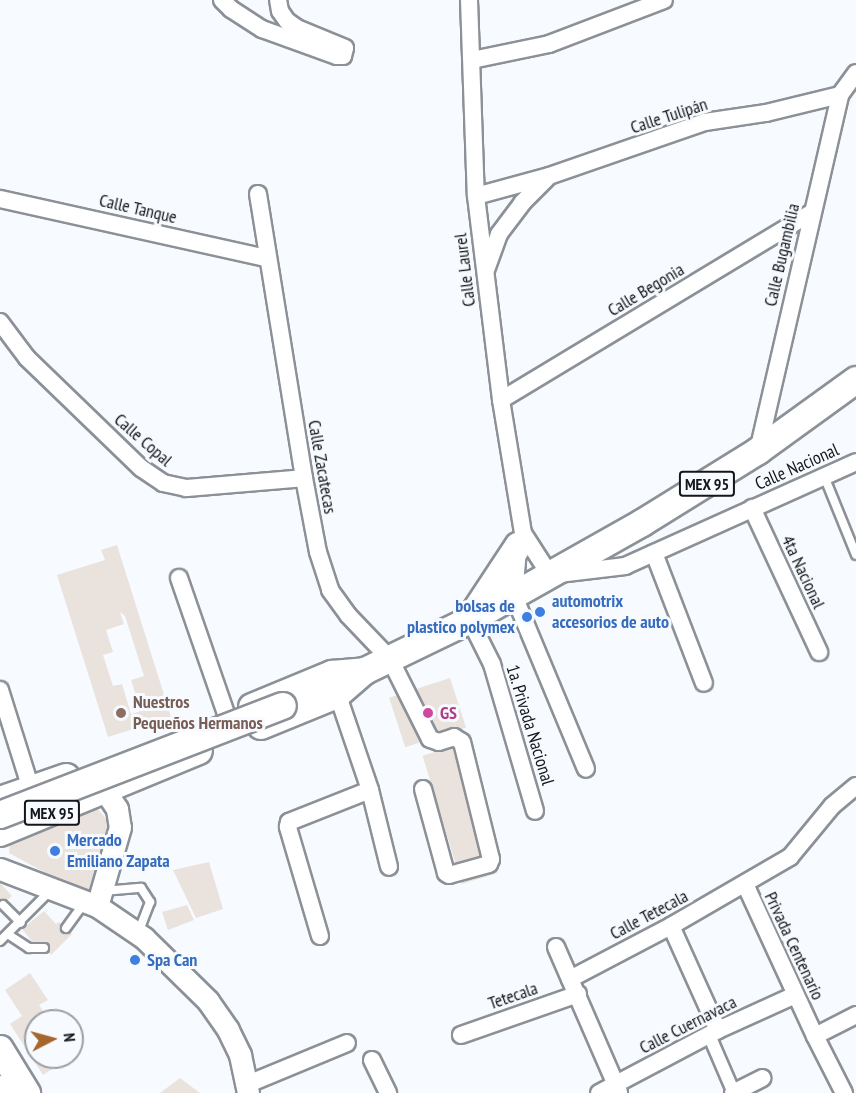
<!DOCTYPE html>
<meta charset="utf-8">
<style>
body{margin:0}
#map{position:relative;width:856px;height:1093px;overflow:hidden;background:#f7fbff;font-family:"PT Sans Narrow",sans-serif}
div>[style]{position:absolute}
.building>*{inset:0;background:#eae2dc;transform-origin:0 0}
.roads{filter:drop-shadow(2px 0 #8b9197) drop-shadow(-2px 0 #8b9197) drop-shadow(0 2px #8b9197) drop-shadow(0 -2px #8b9197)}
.service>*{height:8px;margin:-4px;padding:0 4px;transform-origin:4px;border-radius:4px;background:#fff}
.pedestrian>*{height:12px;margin:-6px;padding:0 6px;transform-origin:6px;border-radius:6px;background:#fff}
.minor>*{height:16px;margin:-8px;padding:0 8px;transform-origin:8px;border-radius:8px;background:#fff}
.tertiary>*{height:21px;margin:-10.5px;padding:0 10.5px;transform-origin:10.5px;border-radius:10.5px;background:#fff}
.primary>*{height:26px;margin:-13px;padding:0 13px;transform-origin:13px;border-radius:13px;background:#fff}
.bridges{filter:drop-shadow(2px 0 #8b9197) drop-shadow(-2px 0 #8b9197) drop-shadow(0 2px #8b9197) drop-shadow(0 -2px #8b9197)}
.primary-bridge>*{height:26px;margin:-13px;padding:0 13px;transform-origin:13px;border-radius:13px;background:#fff}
.dots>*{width:16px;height:16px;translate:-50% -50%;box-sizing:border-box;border:3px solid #f7fbff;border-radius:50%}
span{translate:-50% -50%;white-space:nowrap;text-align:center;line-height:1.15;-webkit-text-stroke:6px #f7fbff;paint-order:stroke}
.shield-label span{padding:2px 4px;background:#f7fbff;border:2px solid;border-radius:4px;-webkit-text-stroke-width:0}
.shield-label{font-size:16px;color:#141618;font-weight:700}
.street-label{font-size:18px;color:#141618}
.shop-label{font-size:18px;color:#366cbe;font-weight:700}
.left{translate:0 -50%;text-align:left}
.right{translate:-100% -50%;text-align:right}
.education-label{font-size:18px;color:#785e54;font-weight:700}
.hotel-label{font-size:18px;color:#b23c85;font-weight:700}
.north{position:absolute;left:24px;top:1009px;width:60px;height:60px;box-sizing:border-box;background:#f7fbff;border:2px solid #9c9fa3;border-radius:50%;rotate:84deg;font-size:16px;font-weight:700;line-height:24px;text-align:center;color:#141618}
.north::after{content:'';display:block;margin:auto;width:21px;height:27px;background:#a5672d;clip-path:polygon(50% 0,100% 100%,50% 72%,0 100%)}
</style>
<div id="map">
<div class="building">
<div style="clip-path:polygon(evenodd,117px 545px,171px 717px,108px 737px,57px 575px,105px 560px,101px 550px,117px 545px,120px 612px,125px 616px,144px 676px,131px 680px,141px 711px,131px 714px,122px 684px,113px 686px,103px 655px,113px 652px,106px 630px,124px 624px,120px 612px)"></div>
<div style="left:450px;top:678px;width:52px;height:64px;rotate:72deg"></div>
<div style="left:458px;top:745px;width:134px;height:37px;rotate:73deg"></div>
<div style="clip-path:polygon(96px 807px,109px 822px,88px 896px,9px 853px,10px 841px)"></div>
<div style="clip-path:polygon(209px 862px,223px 909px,196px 918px,173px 870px)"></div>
<div style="clip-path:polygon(0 883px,12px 896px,0 907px)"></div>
<div style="clip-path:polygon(187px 905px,194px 920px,168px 930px,162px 912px)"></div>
<div style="clip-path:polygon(44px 911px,56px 924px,59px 922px,72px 934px,51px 955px,39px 942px,35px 945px,22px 929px)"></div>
<div style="clip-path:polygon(30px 973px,48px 1000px,39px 1005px,50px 1021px,36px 1021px,36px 1057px,70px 1057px,43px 1075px,10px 1024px,22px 1016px,5px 990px)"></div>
<div style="clip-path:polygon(180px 1078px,200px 1093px,160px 1093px)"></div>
</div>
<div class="roads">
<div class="service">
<div style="left:824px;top:476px;width:85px;rotate:67.9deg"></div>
<div style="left:103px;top:891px;width:38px;rotate:-5deg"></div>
<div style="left:141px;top:888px;width:17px;rotate:57deg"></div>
<div style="left:150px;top:902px;width:33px;rotate:111deg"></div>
<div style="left:3px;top:905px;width:25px;rotate:45deg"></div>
<div style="left:66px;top:928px;width:32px;rotate:-54deg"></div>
<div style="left:9px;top:935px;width:24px;rotate:33deg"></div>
<div style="left:29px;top:948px;width:15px"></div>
<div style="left:0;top:941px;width:71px;rotate:-45deg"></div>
</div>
<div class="pedestrian">
<div style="left:709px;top:1035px;width:63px;rotate:66.7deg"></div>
</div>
<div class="minor">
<div style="left:222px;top:0;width:13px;rotate:45deg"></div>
<div style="left:231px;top:9px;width:37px;rotate:33deg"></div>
<div style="left:262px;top:29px;width:80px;rotate:19.8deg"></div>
<div style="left:337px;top:56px;width:6px"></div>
<div style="left:343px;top:56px;width:8px;rotate:-76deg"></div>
<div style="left:345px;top:48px;width:52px;rotate:-157.4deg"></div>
<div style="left:297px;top:28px;width:12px;rotate:-145deg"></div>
<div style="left:287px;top:21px;width:12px;rotate:-125deg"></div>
<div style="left:280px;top:11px;width:11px;rotate:-100deg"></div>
<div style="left:469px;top:0;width:196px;rotate:88deg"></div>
<div style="left:476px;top:196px;width:206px;rotate:83deg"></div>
<div style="left:501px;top:400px;width:135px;rotate:80.6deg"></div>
<div style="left:523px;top:533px;width:50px;rotate:57.3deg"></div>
<div style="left:550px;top:575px;width:76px;rotate:-6.8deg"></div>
<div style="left:625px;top:566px;width:253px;rotate:-24.2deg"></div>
<div style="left:472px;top:60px;width:79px;rotate:-11.7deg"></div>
<div style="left:549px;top:44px;width:123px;rotate:-20.9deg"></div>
<div style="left:258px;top:194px;width:288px;rotate:80.8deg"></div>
<div style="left:304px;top:478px;width:75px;rotate:79.3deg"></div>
<div style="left:318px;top:552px;width:40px;rotate:72deg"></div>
<div style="left:330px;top:590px;width:31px;rotate:54deg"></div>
<div style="left:348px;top:615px;width:61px;rotate:46.3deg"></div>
<div style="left:390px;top:659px;width:89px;rotate:63.4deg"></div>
<div style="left:430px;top:739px;width:9px;rotate:18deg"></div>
<div style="left:439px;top:742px;width:16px;rotate:-18deg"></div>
<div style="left:454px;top:737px;width:9px;rotate:32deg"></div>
<div style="left:462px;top:742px;width:121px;rotate:76.1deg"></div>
<div style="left:491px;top:859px;width:5px;rotate:112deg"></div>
<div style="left:489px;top:864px;width:41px;rotate:164.6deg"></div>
<div style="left:449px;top:875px;width:4px;rotate:-146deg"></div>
<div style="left:446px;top:873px;width:87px;rotate:-105.3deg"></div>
<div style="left:476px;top:196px;width:76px;rotate:-15.3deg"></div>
<div style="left:549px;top:176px;width:165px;rotate:-19.1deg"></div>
<div style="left:705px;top:122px;width:62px;rotate:-8.4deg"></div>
<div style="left:766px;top:113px;width:76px;rotate:-13.7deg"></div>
<div style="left:0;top:199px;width:273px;rotate:12.5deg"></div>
<div style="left:486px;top:270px;width:38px;rotate:-70deg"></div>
<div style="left:499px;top:234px;width:39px;rotate:-53deg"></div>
<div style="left:522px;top:203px;width:35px;rotate:-45deg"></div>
<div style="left:0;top:322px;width:45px;rotate:53.1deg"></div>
<div style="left:27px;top:358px;width:158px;rotate:44deg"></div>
<div style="left:141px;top:468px;width:27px;rotate:34deg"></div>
<div style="left:163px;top:483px;width:24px;rotate:12deg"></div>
<div style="left:186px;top:488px;width:118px;rotate:-4.8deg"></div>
<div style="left:501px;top:400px;width:362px;rotate:-31.1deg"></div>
<div style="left:758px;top:451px;width:365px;rotate:-77deg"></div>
<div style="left:840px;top:95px;width:27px;rotate:-54deg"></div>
<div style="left:752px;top:508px;width:159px;rotate:65deg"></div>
<div style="left:518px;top:550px;width:46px;rotate:95deg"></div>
<div style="left:514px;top:596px;width:187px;rotate:67.4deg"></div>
<div style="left:654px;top:553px;width:139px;rotate:69deg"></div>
<div style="left:179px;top:578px;width:147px;rotate:70.9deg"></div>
<div style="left:470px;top:620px;width:49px;rotate:63.4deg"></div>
<div style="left:492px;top:664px;width:153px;rotate:73.7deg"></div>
<div style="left:335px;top:687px;width:109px;rotate:71.2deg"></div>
<div style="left:370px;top:790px;width:79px;rotate:76.1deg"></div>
<div style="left:0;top:690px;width:104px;rotate:72.6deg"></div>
<div style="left:745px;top:884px;width:167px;rotate:65.3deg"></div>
<div style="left:815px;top:1036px;width:64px;rotate:63deg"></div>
<div style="left:671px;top:926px;width:114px;rotate:65.7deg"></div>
<div style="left:320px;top:936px;width:114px;rotate:-106.4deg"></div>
<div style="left:288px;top:827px;width:5px;rotate:-79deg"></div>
<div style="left:289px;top:822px;width:87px;rotate:-21.6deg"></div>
<div style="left:556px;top:947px;width:158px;rotate:66.5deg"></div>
<div style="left:570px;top:979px;width:114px;rotate:-27.7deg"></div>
<div style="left:671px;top:926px;width:138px;rotate:-30.1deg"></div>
<div style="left:790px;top:857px;width:66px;rotate:-50.5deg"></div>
<div style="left:832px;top:806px;width:31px;rotate:-40deg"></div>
<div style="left:461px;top:1035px;width:124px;rotate:-19.3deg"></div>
<div style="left:815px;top:1036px;width:46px;rotate:-27.1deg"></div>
<div style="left:372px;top:1060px;width:37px;rotate:64deg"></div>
<div style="left:248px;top:1084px;width:107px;rotate:-22.5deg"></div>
<div style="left:599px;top:1093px;width:135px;rotate:-27.9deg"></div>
<div style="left:718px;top:1030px;width:85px;rotate:-24.4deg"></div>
<div style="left:733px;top:1093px;width:33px;rotate:-27deg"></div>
</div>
<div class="tertiary">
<div style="left:97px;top:779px;width:36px;rotate:56deg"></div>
<div style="left:117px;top:809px;width:18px;rotate:81deg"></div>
<div style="left:120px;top:827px;width:82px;rotate:106.2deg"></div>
<div style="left:0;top:869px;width:104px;rotate:20.9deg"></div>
<div style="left:97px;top:906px;width:57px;rotate:34.2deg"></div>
<div style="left:144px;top:938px;width:90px;rotate:44.5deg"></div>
<div style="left:208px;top:1001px;width:35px;rotate:55deg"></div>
<div style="left:228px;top:1030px;width:28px;rotate:64deg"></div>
<div style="left:240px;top:1055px;width:39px;rotate:78deg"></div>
</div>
<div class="primary">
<div style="left:472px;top:616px;width:84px;rotate:-56.7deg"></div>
<div style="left:252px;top:707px;width:87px;rotate:-22.4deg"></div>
<div style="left:332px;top:674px;width:33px;rotate:-5deg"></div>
<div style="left:261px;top:726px;width:82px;rotate:-22.2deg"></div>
<div style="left:337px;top:695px;width:37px;rotate:-41deg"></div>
<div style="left:365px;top:671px;width:117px;rotate:-25.9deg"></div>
<div style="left:470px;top:620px;width:197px;rotate:-29.4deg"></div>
<div style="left:642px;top:523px;width:137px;rotate:-31.8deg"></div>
<div style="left:758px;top:451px;width:121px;rotate:-35.9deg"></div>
<div style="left:0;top:800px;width:70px;rotate:-19.2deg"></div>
<div style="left:0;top:833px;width:215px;rotate:-22.4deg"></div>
<div style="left:0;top:1049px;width:52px;rotate:58.5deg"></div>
<div style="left:0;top:1089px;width:5px;rotate:53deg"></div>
</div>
</div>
<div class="bridges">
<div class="primary-bridge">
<div style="left:0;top:815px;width:303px;rotate:-21.1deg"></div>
</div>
</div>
<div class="dots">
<div style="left:540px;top:612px;background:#3f7fe0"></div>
<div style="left:527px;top:617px;background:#3f7fe0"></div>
<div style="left:121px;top:713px;background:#8d6e63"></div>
<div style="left:428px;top:713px;background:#d1479c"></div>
<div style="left:55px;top:851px;background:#3f7fe0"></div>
<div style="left:135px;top:960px;background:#3f7fe0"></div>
</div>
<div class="shield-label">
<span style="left:707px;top:484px">MEX 95</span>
<span style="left:52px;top:813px">MEX 95</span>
</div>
<div class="street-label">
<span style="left:669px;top:116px;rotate:-18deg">Calle Tulipán</span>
<span style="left:138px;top:209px;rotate:13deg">Calle Tanque</span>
<span style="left:782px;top:255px;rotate:-77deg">Calle Bugambilia</span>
<span style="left:465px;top:270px;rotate:-97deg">Calle Laurel</span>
<span style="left:646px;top:290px;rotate:-31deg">Calle Begonia</span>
<span style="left:143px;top:440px;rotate:41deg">Calle Copal</span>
<span style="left:322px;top:467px;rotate:80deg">Calle Zacatecas</span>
<span style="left:797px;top:467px;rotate:-24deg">Calle Nacional</span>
<span style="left:803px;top:572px;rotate:65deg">4ta Nacional</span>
<span style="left:530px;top:725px;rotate:73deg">1a. Privada Nacional</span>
<span style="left:649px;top:915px;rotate:-28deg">Calle Tetecala</span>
<span style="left:794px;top:946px;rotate:65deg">Privada Centenario</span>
<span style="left:513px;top:996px;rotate:-19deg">Tetecala</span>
<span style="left:688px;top:1025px;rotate:-27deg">Calle Cuernavaca</span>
</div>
<div class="shop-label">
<span class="left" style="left:552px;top:612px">automotrix<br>accesorios de auto</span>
<span class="right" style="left:515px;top:617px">bolsas de<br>plastico polymex</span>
<span class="left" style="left:67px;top:851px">Mercado<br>Emiliano Zapata</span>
<span class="left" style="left:147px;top:960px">Spa Can</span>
</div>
<div class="education-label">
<span class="left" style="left:133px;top:713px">Nuestros<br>Pequeños Hermanos</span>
</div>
<div class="hotel-label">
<span class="left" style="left:440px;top:713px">GS</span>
</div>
<div class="north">N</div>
</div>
